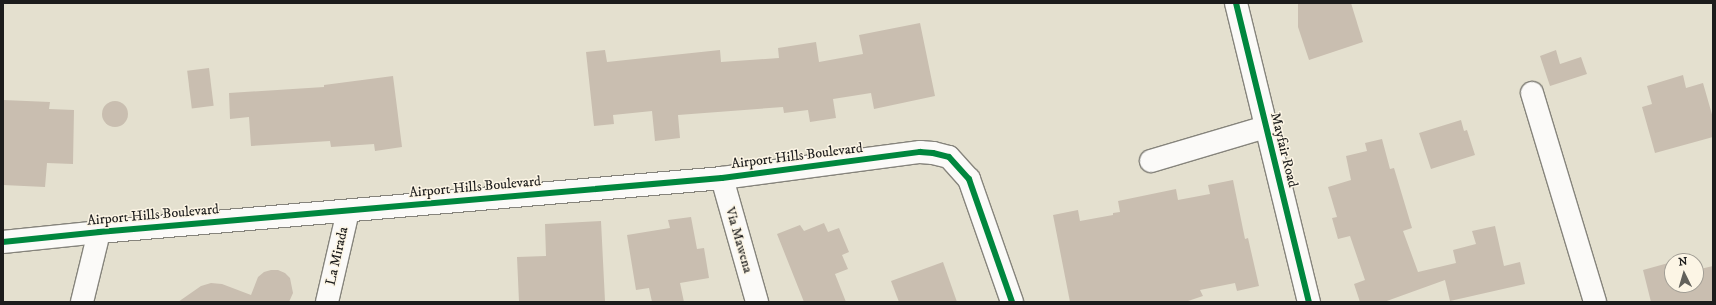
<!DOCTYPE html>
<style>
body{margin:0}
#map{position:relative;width:1716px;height:305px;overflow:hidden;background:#e4e0cf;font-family:"IM FELL DW Pica",serif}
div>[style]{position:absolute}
.building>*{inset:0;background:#c9beb0;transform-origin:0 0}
.round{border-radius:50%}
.roads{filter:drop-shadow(1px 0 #86847c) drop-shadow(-1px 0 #86847c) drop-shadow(0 1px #86847c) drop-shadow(0 -1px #86847c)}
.street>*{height:22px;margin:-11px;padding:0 11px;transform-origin:11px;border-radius:11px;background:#fbfaf8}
.cycleway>*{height:6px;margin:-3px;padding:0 3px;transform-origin:3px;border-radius:3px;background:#00873e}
span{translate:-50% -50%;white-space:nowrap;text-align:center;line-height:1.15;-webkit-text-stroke:3px #fcf5e5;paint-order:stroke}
.street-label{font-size:14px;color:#1c1c1c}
.frame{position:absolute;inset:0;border:4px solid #1c1c1c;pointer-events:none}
.north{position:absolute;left:1664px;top:253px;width:40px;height:40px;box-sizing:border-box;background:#fcf5e5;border:1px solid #a29e95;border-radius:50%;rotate:355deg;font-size:11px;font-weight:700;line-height:16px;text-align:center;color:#1c1c1c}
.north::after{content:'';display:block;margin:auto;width:14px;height:18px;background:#62615b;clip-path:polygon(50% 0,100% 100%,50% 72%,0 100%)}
</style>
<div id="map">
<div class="building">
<div style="clip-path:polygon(1298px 3px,1351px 3px,1363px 42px,1309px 60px,1298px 27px)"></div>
<div style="clip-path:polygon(920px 23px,935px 96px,874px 109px,871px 93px,833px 99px,836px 118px,810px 122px,808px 110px,784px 113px,783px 107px,678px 115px,680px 138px,655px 141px,652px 111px,613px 115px,614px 124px,594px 126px,586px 52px,605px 50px,607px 62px,720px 50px,721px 62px,779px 58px,778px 48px,816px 42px,819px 62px,863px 54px,859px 35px)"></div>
<div style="clip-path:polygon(1556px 50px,1560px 64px,1581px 57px,1587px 74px,1550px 86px,1540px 56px)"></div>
<div style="left:209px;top:68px;width:38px;height:22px;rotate:83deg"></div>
<div style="clip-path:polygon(1683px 75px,1686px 88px,1703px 83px,1713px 118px,1713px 137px,1655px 153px,1642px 107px,1652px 104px,1647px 86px)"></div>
<div style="clip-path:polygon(393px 76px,402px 147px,375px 151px,374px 144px,331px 147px,330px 141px,251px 146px,249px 117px,230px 119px,229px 93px,324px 87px,324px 85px)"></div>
<div style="clip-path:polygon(3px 100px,50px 102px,49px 109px,74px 110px,73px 164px,47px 163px,45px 187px,3px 185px)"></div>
<div class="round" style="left:102px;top:101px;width:26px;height:26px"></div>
<div style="clip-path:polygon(1461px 120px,1464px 131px,1467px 130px,1475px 155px,1431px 169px,1419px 133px)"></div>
<div style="clip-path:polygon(1382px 139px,1390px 169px,1394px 168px,1412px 228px,1403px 231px,1418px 272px,1456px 263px,1453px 250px,1476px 244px,1472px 231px,1495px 226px,1504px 266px,1520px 262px,1525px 284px,1450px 301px,1445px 280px,1384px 302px,1360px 302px,1354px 284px,1365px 280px,1350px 236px,1338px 239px,1332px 218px,1337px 217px,1328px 187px,1351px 180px,1346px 156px,1367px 151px,1365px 143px)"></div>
<div style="clip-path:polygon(1233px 180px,1245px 239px,1248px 238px,1259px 286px,1237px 291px,1235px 283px,1200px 290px,1203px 296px,1185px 302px,1070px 302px,1053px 215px,1078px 210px,1080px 221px,1113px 215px,1113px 213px,1120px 212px,1118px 201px,1176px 189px,1178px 200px,1210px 194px,1208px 185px)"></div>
<div style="clip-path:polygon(691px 217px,697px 249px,704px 248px,709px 278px,680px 283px,684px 302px,652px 302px,649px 288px,636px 290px,627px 235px,670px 228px,668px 220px)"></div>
<div style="clip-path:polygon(601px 221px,605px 301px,519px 302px,517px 257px,546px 256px,545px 224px)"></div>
<div style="clip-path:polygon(824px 223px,828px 232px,839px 228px,849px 252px,842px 255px,848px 269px,835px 274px,846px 302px,804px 302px,777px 234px,800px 225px,804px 231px)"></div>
<div style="clip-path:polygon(943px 262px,957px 302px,899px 302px,891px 281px)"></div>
<div style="clip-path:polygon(1672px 262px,1672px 285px,1696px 285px,1696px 270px,1713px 266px,1713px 302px,1651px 302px,1643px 270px)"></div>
<div style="clip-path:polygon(271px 270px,278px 270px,285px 273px,290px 278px,293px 293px,289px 302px,178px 302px,201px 286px,211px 283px,222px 284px,251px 295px,258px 277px,264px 272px)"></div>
</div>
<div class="roads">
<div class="street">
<div style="left:1236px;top:3px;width:308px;rotate:76.3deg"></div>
<div style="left:1532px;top:93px;width:218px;rotate:73.2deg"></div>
<div style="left:1151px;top:161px;width:120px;rotate:-16.5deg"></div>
<div style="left:722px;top:178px;width:129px;rotate:74.2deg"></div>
<div style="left:3px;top:242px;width:97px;rotate:-5.9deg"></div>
<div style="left:99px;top:232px;width:625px;rotate:-4.95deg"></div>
<div style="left:722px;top:178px;width:200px;rotate:-7.5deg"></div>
<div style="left:920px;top:152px;width:13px;rotate:4deg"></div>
<div style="left:933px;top:153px;width:16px;rotate:14deg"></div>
<div style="left:949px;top:157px;width:30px;rotate:48deg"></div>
<div style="left:969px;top:179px;width:130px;rotate:70.7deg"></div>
<div style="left:82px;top:302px;width:72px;rotate:-76.3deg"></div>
<div style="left:327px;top:302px;width:93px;rotate:-77deg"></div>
</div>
</div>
<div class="cycleway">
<div style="left:1236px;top:3px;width:308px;rotate:76.3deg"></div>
<div style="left:3px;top:242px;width:97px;rotate:-5.9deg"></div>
<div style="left:99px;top:232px;width:625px;rotate:-4.95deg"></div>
<div style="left:722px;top:178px;width:200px;rotate:-7.5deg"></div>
<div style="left:920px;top:152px;width:13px;rotate:4deg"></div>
<div style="left:933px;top:153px;width:16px;rotate:14deg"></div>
<div style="left:949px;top:157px;width:30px;rotate:48deg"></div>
<div style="left:969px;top:179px;width:130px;rotate:70.7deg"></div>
</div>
<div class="street-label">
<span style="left:1284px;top:150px;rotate:76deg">Mayfair Road</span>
<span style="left:797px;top:156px;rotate:-7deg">Airport Hills Boulevard</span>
<span style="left:475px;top:187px;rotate:-5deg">Airport Hills Boulevard</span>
<span style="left:153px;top:215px;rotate:-5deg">Airport Hills Boulevard</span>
<span style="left:739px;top:240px;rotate:74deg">Via Mawena</span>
<span style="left:337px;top:256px;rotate:-77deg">La Mirada</span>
</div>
<div class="frame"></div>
<div class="north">N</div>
</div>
